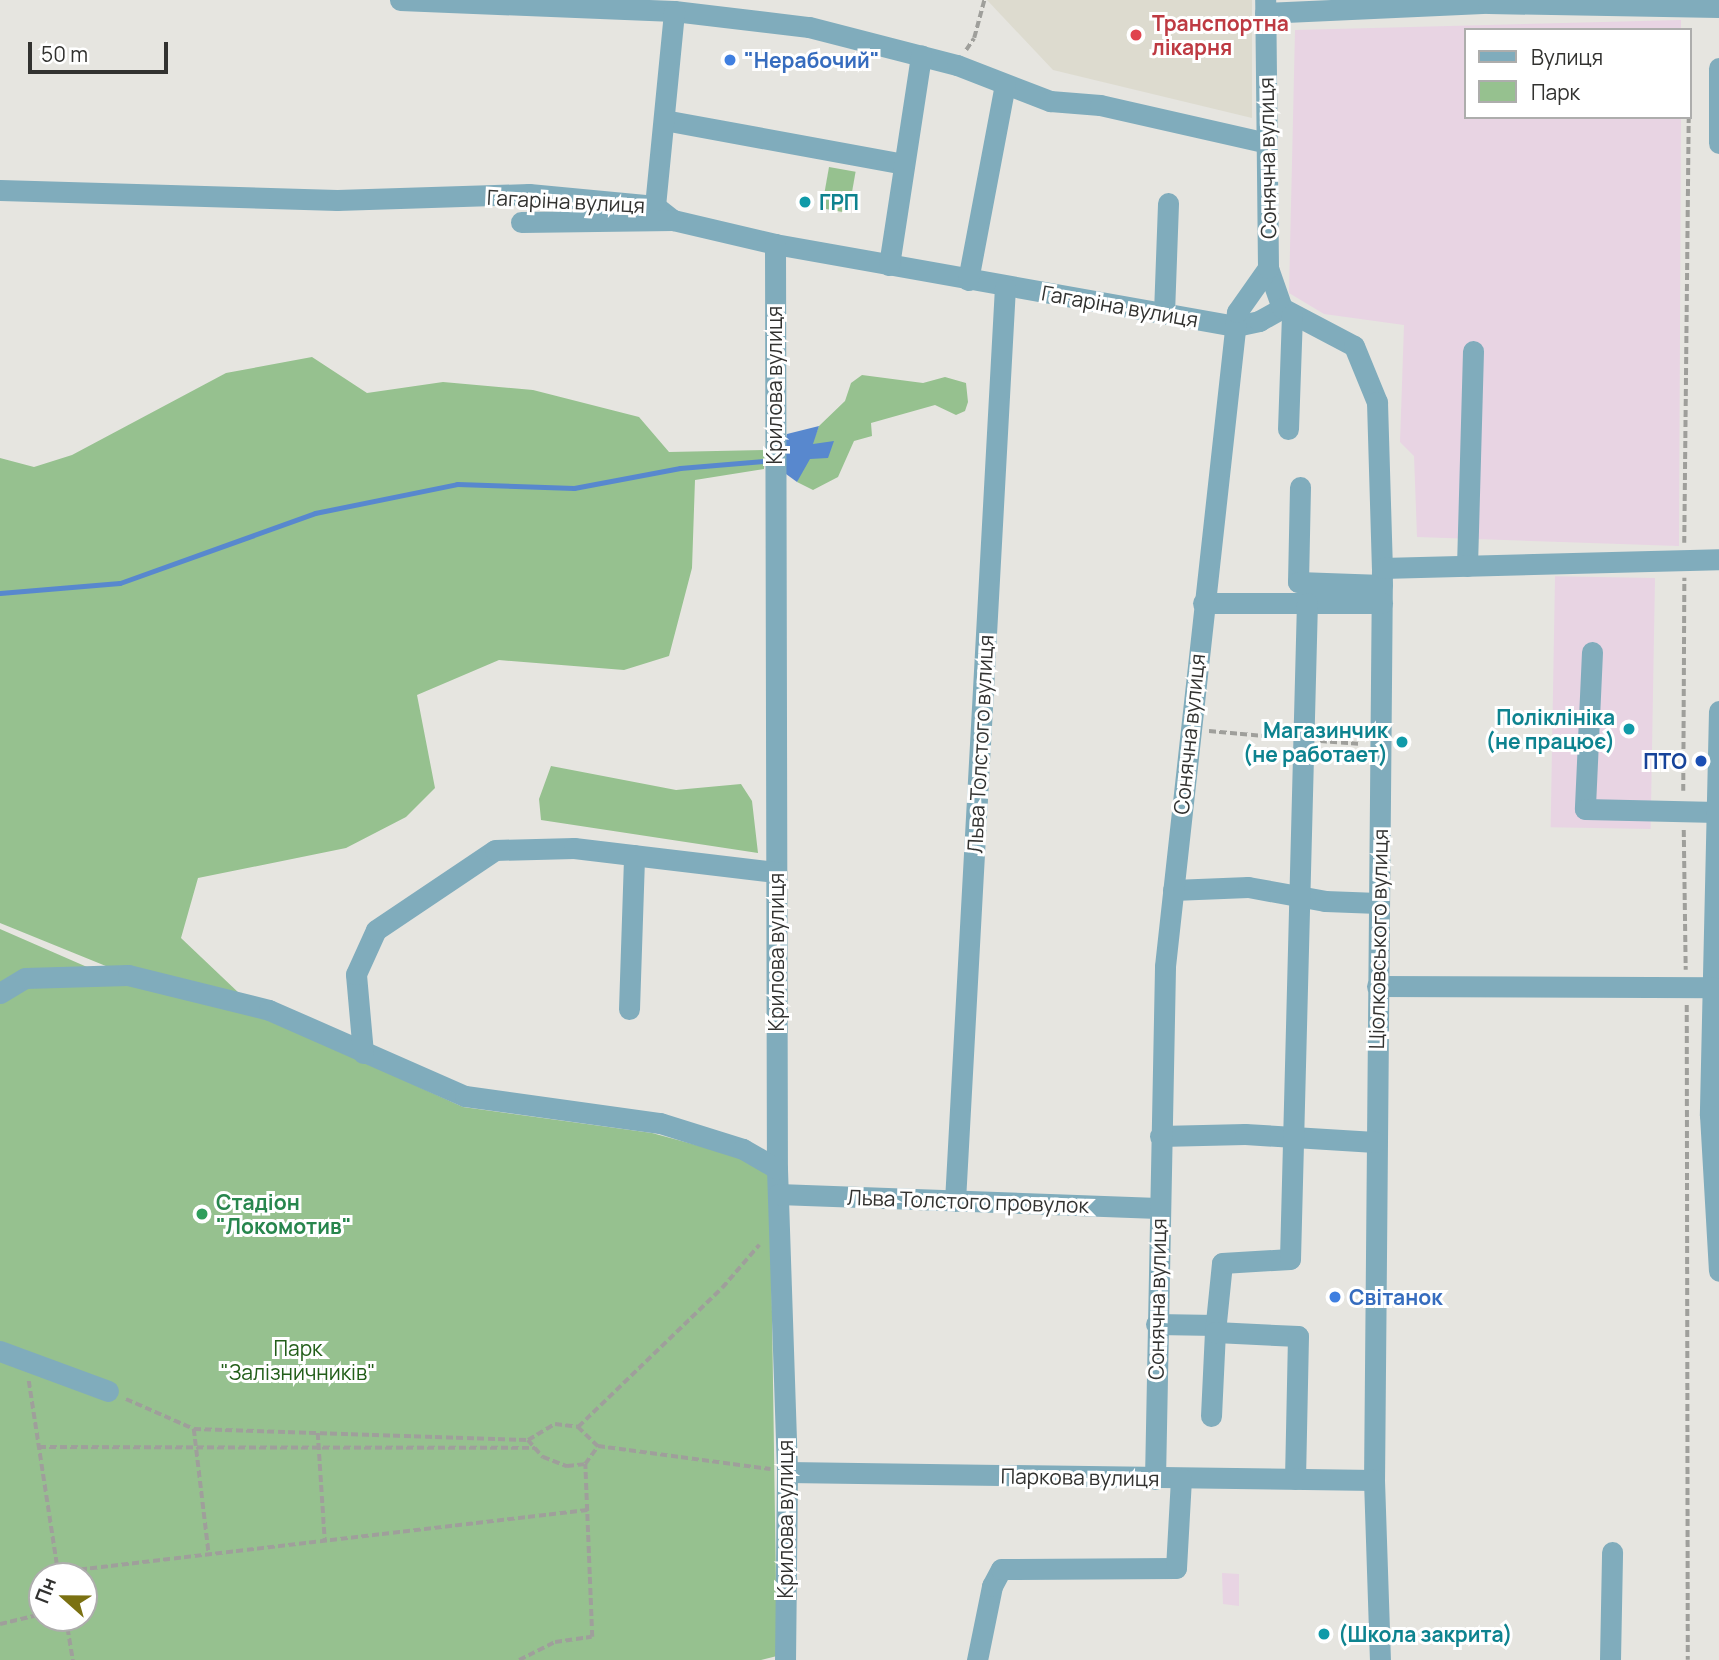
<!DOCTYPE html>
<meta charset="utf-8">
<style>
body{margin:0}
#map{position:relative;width:1719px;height:1660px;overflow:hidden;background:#e6e5e0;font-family:Manrope,sans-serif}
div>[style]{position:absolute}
.industrial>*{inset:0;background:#e8d4e3;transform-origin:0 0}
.built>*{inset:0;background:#dddbcf}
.green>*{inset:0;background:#96c18f;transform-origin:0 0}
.water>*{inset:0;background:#5888ce}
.stream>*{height:5px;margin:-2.5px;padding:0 2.5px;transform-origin:2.5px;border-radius:2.5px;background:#5888ce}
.path>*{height:3.5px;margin-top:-1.75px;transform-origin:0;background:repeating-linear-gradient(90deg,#9f9f9b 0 7px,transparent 0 10.5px)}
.minor>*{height:21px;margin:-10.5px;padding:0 10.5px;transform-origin:10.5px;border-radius:10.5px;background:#80acbc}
.dots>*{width:19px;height:19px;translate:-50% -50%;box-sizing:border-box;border:4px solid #fff;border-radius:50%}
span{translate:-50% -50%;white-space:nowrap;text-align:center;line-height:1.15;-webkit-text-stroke:6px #fff;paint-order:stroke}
.health-label{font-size:21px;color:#be3a42;font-weight:700}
.left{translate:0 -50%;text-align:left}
.shop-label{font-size:21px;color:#366cbe;font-weight:700}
.street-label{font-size:21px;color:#323230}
.culture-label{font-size:21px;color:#0d838f;font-weight:700}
.right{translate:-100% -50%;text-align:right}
.transit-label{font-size:21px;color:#164399;font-weight:700}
.leisure-label{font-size:21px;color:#27864d;font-weight:700}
.park-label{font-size:21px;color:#225e19}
.legend{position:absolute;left:1464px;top:28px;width:228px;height:91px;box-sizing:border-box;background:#fff;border:2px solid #adadac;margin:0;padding:9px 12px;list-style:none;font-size:21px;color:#323230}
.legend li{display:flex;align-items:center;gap:14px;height:35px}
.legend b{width:35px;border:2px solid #adadac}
.north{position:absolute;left:28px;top:1562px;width:70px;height:70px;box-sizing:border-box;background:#fff;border:2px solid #adadac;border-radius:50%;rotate:291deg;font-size:19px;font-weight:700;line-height:28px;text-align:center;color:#323230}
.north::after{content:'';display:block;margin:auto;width:24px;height:32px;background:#7b7112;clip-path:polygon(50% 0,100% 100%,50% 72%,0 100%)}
.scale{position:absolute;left:28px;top:42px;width:140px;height:32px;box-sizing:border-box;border:4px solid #323230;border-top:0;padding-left:9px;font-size:21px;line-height:24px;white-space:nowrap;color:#323230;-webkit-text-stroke:5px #fff;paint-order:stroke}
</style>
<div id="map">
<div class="industrial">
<div style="clip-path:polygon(1681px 20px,1681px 30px,1465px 30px,1465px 117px,1681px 117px,1679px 546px,1417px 537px,1414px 456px,1400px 442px,1404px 325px,1324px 314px,1289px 293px,1295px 30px)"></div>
<div style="left:1655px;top:578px;width:251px;height:100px;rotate:91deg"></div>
<div style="clip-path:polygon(1222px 1573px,1239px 1574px,1239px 1606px,1223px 1604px)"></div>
</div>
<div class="built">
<div style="clip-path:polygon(987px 0,1252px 0,1252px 118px,1053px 70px)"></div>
</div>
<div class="green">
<div style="left:829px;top:167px;width:27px;height:42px;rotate:10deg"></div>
<div style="clip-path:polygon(evenodd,312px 357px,367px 393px,443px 382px,533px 390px,639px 417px,669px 452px,765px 450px,764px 469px,695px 480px,692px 568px,669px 656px,624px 670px,499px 660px,417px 695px,435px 788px,406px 817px,346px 848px,198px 878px,181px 938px,263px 1016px,463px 1107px,652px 1133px,744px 1158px,770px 1175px,777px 1656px,761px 1660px,0 1660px,0 929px,126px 984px,128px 975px,0 923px,0 458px,34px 467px,72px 455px,226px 373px,312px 357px,42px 1576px,84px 1576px,84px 1618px,42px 1618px,42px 1576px)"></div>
<div style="clip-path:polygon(862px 375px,923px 383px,945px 377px,966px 383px,968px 402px,965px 411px,956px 415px,935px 405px,871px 423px,872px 436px,854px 441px,838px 477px,813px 490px,797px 482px,819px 426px,845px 401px,851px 383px)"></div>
<div style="clip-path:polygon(551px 766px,676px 790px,741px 784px,752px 801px,758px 853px,541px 820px,539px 799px)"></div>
</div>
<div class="water">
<div style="clip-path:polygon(819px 426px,813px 444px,834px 441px,828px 458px,810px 459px,797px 482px,786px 474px,780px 459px,787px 434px)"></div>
</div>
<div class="stream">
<div style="left:0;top:593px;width:120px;rotate:-4.8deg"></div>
<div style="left:120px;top:583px;width:207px;rotate:-19.7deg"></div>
<div style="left:315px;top:513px;width:145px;rotate:-11.5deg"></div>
<div style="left:457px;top:484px;width:117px;rotate:2deg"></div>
<div style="left:574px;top:488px;width:108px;rotate:-10.7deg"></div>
<div style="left:680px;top:468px;width:84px;rotate:-4.8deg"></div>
</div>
<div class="path">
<div style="left:966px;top:50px;width:14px;rotate:-56deg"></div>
<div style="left:974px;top:38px;width:39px;rotate:-75deg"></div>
<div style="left:1684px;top:543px;width:446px;rotate:-89.4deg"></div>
<div style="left:1209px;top:731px;width:76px;rotate:5.3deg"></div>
<div style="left:1320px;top:741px;width:42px;rotate:4.1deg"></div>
<div style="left:1683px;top:791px;width:213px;rotate:-89.7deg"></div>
<div style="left:1684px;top:830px;width:140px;rotate:89.2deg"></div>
<div style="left:1687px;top:1005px;width:655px;rotate:89.91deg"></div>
<div style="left:29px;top:1381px;width:197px;rotate:81.3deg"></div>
<div style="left:126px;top:1399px;width:74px;rotate:23.8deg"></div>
<div style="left:194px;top:1429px;width:334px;rotate:1.9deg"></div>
<div style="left:528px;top:1440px;width:31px;rotate:-31deg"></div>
<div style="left:555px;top:1424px;width:23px;rotate:7deg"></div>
<div style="left:578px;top:1427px;width:28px;rotate:44deg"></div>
<div style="left:598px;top:1446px;width:174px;rotate:7.6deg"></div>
<div style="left:578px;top:1427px;width:200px;rotate:-44deg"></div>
<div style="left:722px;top:1288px;width:57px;rotate:-49.3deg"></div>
<div style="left:194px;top:1429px;width:126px;rotate:83.2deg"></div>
<div style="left:318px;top:1433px;width:108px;rotate:86.3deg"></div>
<div style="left:528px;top:1440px;width:23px;rotate:49deg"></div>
<div style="left:543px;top:1457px;width:26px;rotate:21deg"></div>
<div style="left:567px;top:1466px;width:18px;rotate:-6deg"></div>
<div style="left:585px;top:1464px;width:22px;rotate:-54deg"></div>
<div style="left:39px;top:1447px;width:496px;rotate:0.1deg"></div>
<div style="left:59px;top:1572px;width:532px;rotate:-6.7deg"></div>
<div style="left:66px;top:1618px;width:43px;rotate:80.5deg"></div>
<div style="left:0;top:1624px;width:43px;rotate:-13.4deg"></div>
<div style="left:519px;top:1660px;width:40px;rotate:-26.6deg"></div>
<div style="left:555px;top:1642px;width:37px;rotate:-8deg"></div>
<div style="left:592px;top:1637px;width:173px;rotate:-92.3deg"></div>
</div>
<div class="minor">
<div style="left:400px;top:0;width:274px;rotate:2.3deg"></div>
<div style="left:674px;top:11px;width:136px;rotate:6.8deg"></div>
<div style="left:809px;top:27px;width:153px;rotate:14.4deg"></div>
<div style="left:957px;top:65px;width:100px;rotate:21.2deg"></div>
<div style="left:1050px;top:101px;width:50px;rotate:4.6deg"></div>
<div style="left:1100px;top:105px;width:171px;rotate:12.8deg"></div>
<div style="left:1265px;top:13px;width:223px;rotate:-2.6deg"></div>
<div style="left:1488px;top:3px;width:231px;rotate:1deg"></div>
<div style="left:1719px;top:68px;width:75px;rotate:90deg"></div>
<div style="left:664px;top:120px;width:244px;rotate:10.4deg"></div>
<div style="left:0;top:190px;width:337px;rotate:1.7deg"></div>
<div style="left:337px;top:200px;width:192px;rotate:-1.8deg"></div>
<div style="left:529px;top:194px;width:127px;rotate:5.4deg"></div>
<div style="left:655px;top:206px;width:23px;rotate:38deg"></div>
<div style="left:673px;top:220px;width:105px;rotate:13.2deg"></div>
<div style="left:775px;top:244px;width:468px;rotate:10.1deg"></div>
<div style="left:1236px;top:326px;width:24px;rotate:-12deg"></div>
<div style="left:1259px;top:321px;width:26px;rotate:-29deg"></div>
<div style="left:655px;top:206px;width:196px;rotate:-84.4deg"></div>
<div style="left:521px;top:222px;width:152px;rotate:-0.8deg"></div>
<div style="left:775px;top:244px;width:925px;rotate:89.88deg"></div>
<div style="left:777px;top:1169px;width:303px;rotate:88.1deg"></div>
<div style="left:787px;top:1472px;width:188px;rotate:90.6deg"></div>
<div style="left:889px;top:265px;width:212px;rotate:-81.3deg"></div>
<div style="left:1268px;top:268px;width:42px;rotate:70.7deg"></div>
<div style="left:1282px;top:308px;width:81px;rotate:27.8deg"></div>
<div style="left:1354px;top:346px;width:61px;rotate:67.7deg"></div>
<div style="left:1377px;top:402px;width:166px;rotate:88.3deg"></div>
<div style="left:1382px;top:568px;width:912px;rotate:90.5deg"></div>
<div style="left:1374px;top:1480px;width:180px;rotate:88.1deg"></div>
<div style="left:968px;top:280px;width:199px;rotate:-79.3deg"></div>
<div style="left:1164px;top:313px;width:110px;rotate:-87.9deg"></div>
<div style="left:1288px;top:429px;width:115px;rotate:-88deg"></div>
<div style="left:1300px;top:487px;width:95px;rotate:91.2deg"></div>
<div style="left:1298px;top:582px;width:84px;rotate:2deg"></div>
<div style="left:1467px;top:566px;width:215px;rotate:-88.4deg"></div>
<div style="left:1382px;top:568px;width:337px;rotate:-1.5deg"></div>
<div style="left:1203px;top:603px;width:179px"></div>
<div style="left:1592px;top:652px;width:157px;rotate:92.6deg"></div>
<div style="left:1585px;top:809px;width:132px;rotate:1.3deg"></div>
<div style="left:1719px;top:711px;width:404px;rotate:91.3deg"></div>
<div style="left:1710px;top:1115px;width:156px;rotate:86.7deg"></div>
<div style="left:1173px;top:890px;width:75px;rotate:-2.3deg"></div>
<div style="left:1248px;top:887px;width:78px;rotate:10.3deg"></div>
<div style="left:1325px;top:901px;width:53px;rotate:2.2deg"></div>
<div style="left:1377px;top:986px;width:336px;rotate:0.2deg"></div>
<div style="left:0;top:993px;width:29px;rotate:-31deg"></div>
<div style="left:25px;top:978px;width:103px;rotate:-1.7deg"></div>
<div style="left:128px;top:975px;width:145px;rotate:13.9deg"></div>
<div style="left:269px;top:1010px;width:214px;rotate:23.7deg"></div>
<div style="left:465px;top:1096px;width:197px;rotate:7.9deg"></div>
<div style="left:660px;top:1123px;width:87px;rotate:17.4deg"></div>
<div style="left:743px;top:1149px;width:39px;rotate:30deg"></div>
<div style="left:629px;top:1009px;width:154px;rotate:-88.1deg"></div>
<div style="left:363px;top:1053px;width:79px;rotate:-95.1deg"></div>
<div style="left:356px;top:974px;width:48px;rotate:-65.6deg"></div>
<div style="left:376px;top:930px;width:143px;rotate:-33.9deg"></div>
<div style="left:495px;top:850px;width:79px;rotate:-1.5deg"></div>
<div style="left:574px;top:848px;width:203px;rotate:6.8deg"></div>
<div style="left:1160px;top:1136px;width:85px;rotate:-1.3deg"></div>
<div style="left:1245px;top:1134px;width:130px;rotate:3.5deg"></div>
<div style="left:778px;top:1194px;width:380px;rotate:2.1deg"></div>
<div style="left:955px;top:1201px;width:915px;rotate:-86.87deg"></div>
<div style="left:1156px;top:1324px;width:60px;rotate:1deg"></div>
<div style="left:1215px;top:1332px;width:69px;rotate:-84.2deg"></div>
<div style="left:1222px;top:1263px;width:68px;rotate:-3.4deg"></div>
<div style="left:1290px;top:1259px;width:656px;rotate:-88.52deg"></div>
<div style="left:0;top:1351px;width:115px;rotate:20.3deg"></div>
<div style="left:1211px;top:1416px;width:84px;rotate:-87.3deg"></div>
<div style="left:1215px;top:1332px;width:83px;rotate:2.8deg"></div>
<div style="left:1298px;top:1336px;width:143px;rotate:91.2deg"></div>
<div style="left:787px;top:1472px;width:587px;rotate:0.78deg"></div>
<div style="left:1155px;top:1479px;width:513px;rotate:-88.88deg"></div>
<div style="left:1165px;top:966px;width:658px;rotate:-83.72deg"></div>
<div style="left:1237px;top:312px;width:54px;rotate:-54.8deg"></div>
<div style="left:1268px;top:268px;width:268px;rotate:-90.6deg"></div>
<div style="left:977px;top:1660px;width:76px;rotate:-78.5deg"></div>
<div style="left:992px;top:1586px;width:19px;rotate:-62deg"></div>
<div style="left:1001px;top:1569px;width:175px;rotate:-0.3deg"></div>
<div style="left:1176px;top:1568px;width:90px;rotate:-86.8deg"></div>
<div style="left:1610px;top:1660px;width:108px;rotate:-88.9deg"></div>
</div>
<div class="dots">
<div style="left:1136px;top:35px;background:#e0444e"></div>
<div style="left:730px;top:60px;background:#3f7fe0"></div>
<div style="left:805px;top:202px;background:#0f9aa8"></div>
<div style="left:1629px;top:729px;background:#0f9aa8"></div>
<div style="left:1402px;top:742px;background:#0f9aa8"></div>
<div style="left:1701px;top:761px;background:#1a4fb4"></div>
<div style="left:202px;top:1214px;background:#2e9e5b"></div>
<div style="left:1335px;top:1297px;background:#3f7fe0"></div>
<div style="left:1324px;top:1634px;background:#0f9aa8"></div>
</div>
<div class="health-label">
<span class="left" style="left:1152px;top:35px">Транспортна<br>лікарня</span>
</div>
<div class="shop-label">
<span class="left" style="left:744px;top:60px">"Нерабочий"</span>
<span class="left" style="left:1349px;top:1297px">Світанок</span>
</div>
<div class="street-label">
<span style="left:1267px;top:158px;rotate:-91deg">Сонячна вулиця</span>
<span style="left:566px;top:201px;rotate:3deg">Гагаріна вулиця</span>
<span style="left:1120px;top:306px;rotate:10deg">Гагаріна вулиця</span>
<span style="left:774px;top:385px;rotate:-90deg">Крилова вулиця</span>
<span style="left:1189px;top:734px;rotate:-84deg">Сонячна вулиця</span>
<span style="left:980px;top:744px;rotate:-87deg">Льва Толстого вулиця</span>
<span style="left:1378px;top:939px;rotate:-89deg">Ціолковського вулиця</span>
<span style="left:776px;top:952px;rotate:-90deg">Крилова вулиця</span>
<span style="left:968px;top:1201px;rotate:2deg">Льва Толстого провулок</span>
<span style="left:1157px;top:1299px;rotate:-89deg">Сонячна вулиця</span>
<span style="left:1080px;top:1477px;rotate:1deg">Паркова вулиця</span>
<span style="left:785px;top:1519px;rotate:-90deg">Крилова вулиця</span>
</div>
<div class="culture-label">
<span class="left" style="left:819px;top:202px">ГРП</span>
<span class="right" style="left:1615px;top:729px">Поліклініка<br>(не працює)</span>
<span class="right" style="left:1388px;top:742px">Магазинчик<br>(не работает)</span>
<span class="left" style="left:1338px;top:1634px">(Школа закрита)</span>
</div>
<div class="transit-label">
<span class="right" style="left:1687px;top:761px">ПТО</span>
</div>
<div class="leisure-label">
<span class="left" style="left:216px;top:1214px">Стадіон<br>"Локомотив"</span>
</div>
<div class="park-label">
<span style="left:298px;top:1360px">Парк<br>"Залізничників"</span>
</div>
<ul class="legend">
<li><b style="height:9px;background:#80acbc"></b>Вулиця</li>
<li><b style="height:19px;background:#96c18f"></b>Парк</li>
</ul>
<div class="north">Пн</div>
<div class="scale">50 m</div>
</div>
